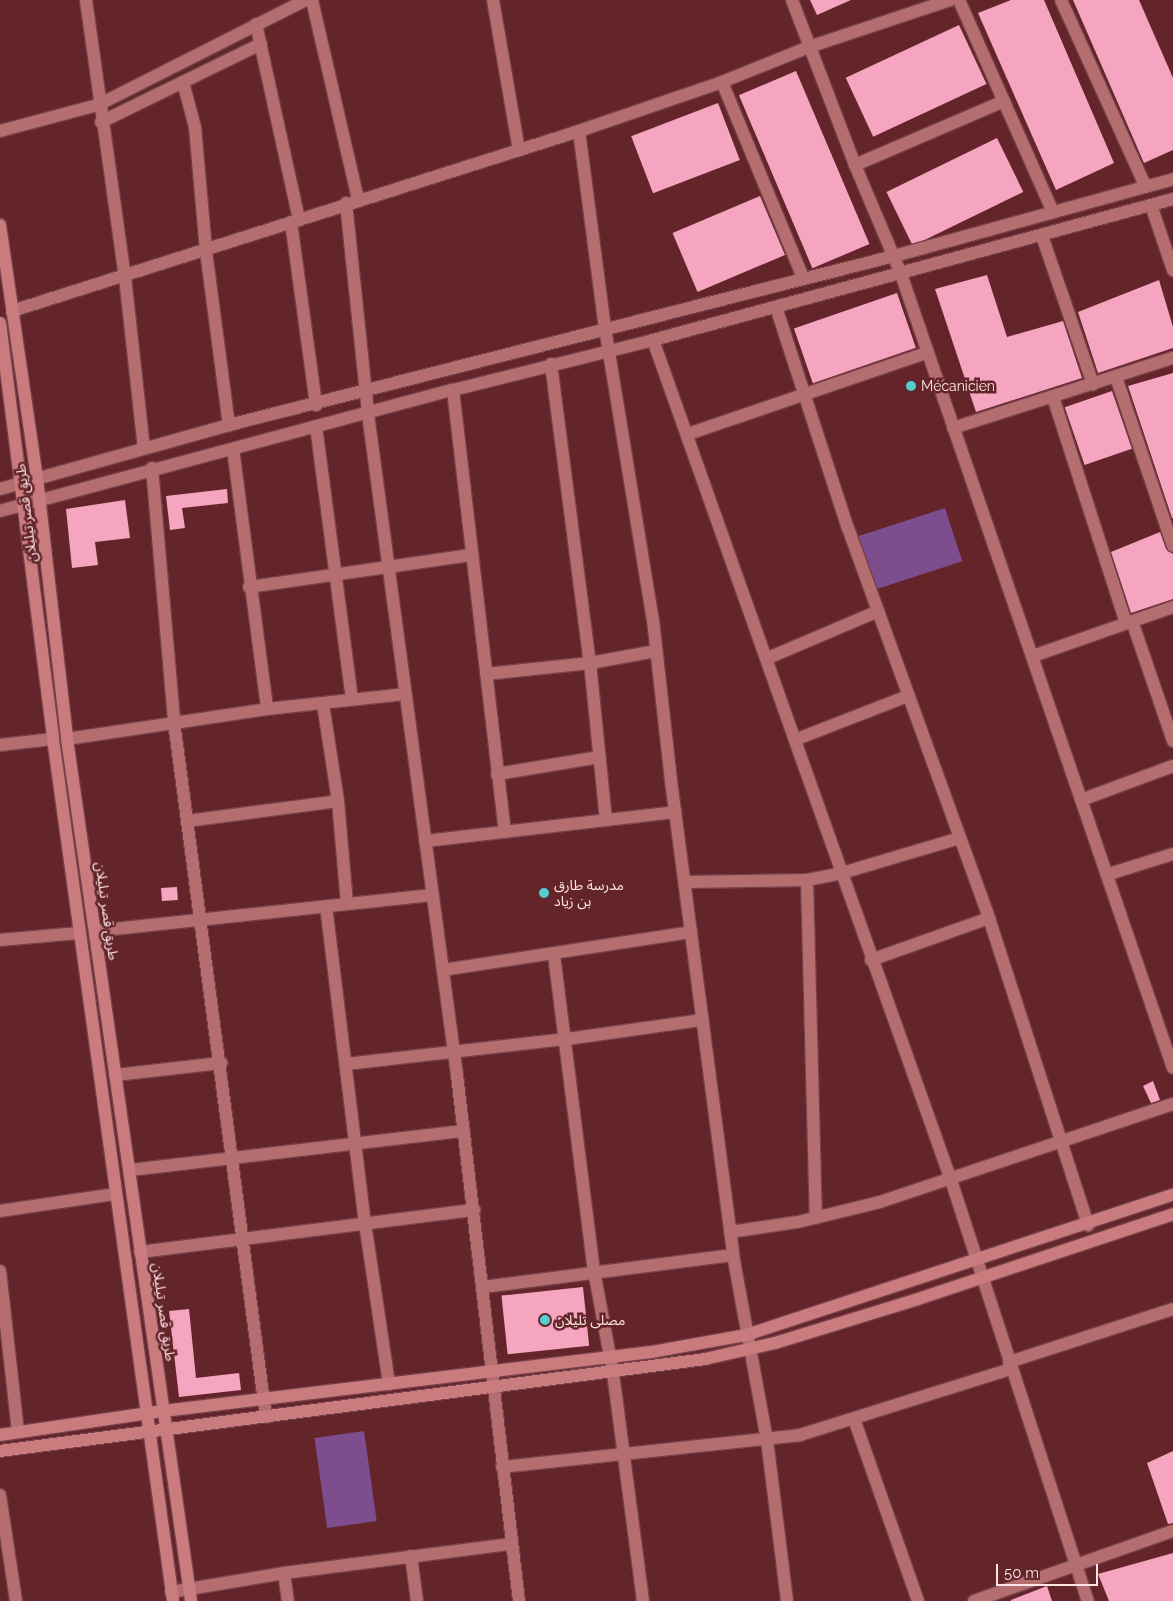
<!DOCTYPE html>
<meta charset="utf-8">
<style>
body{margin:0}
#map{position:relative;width:1173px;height:1601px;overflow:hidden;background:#63252a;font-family:Raleway,"Noto Sans Arabic",sans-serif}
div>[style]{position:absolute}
.green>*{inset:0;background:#7d4d8d;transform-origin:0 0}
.building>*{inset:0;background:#f5a5c0;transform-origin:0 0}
.roads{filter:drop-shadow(1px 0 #754149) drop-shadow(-1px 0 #754149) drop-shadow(0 1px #754149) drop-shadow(0 -1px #754149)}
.street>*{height:12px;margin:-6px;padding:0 6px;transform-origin:6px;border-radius:6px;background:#b56e70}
.secondary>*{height:12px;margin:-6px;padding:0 6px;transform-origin:6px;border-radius:6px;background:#ca7b7e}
.dots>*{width:14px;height:14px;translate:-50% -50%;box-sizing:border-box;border:2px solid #63252a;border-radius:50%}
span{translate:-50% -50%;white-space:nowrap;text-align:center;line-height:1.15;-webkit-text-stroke:5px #63252a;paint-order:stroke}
.poi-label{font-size:14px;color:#fde4e4}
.left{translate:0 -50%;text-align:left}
.street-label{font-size:14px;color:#fde4e4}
.scale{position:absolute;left:996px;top:1564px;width:102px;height:22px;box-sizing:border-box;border:2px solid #fde4e4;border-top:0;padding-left:6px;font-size:15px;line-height:18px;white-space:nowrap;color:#fde4e4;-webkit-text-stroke:4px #63252a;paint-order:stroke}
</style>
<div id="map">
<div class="green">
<div style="left:945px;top:508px;width:56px;height:93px;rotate:72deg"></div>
<div style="left:364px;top:1431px;width:91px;height:50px;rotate:82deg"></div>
</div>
<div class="building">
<div style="clip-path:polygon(810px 0,851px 0,817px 15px)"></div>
<div style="clip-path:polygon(1011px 0,1044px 0,1114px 163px,1056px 190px,978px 13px)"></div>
<div style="clip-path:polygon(1073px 0,1139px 0,1173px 78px,1173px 150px,1144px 163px)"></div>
<div style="left:959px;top:25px;width:65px;height:125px;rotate:65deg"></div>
<div style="left:796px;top:71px;width:188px;height:62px;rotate:67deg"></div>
<div style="left:718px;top:103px;width:61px;height:93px;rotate:69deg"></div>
<div style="left:997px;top:138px;width:60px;height:123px;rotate:64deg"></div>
<div style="left:760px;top:196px;width:64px;height:95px;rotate:67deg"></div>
<div style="clip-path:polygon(987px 275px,1007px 337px,1063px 321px,1082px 378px,976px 412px,935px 289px)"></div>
<div style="clip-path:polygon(1159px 280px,1173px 327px,1173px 348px,1098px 373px,1078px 312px)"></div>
<div style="left:897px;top:293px;width:58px;height:109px;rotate:71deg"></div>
<div style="clip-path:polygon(1173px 373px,1173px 518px,1172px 518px,1128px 386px)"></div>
<div style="left:1112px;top:391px;width:61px;height:50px;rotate:71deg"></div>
<div style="clip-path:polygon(227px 489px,228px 503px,182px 508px,185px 528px,170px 530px,166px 496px)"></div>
<div style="clip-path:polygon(125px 500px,130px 538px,95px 542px,98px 565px,72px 568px,66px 509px)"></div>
<div style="clip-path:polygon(1160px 532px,1166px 549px,1173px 554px,1173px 599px,1131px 613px,1111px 552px)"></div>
<div style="left:177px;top:887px;width:13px;height:16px;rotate:86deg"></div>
<div style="clip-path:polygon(1153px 1081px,1160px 1100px,1151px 1103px,1143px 1086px)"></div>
<div style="left:583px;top:1287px;width:59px;height:82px;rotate:84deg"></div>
<div style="clip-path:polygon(189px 1309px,196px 1378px,239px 1373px,241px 1390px,179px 1397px,169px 1311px)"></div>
<div style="clip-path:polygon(1173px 1451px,1173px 1523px,1168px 1524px,1147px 1463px)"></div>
<div style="clip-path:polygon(1173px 1553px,1173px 1601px,1109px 1601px,1098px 1574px)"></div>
<div style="clip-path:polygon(1047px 1586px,1052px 1601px,1011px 1601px,1011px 1600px)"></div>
</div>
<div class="roads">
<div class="street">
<div style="left:86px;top:0;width:280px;rotate:82deg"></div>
<div style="left:125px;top:277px;width:172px;rotate:83.7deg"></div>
<div style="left:312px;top:0;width:204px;rotate:77deg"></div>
<div style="left:493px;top:0;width:152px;rotate:80.2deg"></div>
<div style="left:792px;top:0;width:177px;rotate:69.1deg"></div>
<div style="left:855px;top:165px;width:118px;rotate:67.1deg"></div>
<div style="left:901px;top:274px;width:839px;rotate:71.09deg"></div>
<div style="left:959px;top:0;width:230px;rotate:66.1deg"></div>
<div style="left:1061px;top:0;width:205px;rotate:65.6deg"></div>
<div style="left:256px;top:24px;width:201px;rotate:77.6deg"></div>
<div style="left:183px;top:82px;width:47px;rotate:75.1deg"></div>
<div style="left:195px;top:127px;width:124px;rotate:84.9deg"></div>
<div style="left:206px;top:251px;width:176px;rotate:82.5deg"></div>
<div style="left:722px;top:82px;width:212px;rotate:67.5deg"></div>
<div style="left:101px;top:122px;width:178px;rotate:-26deg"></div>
<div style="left:0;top:131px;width:101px;rotate:-14.9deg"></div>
<div style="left:98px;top:105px;width:233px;rotate:-26.8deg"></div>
<div style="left:579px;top:131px;width:199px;rotate:82.5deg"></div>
<div style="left:605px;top:328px;width:296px;rotate:80.7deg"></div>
<div style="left:653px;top:620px;width:162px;rotate:83.6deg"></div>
<div style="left:671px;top:781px;width:478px;rotate:82.5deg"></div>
<div style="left:733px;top:1255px;width:188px;rotate:79.6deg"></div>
<div style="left:767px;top:1440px;width:162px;rotate:82.9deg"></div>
<div style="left:855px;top:165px;width:162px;rotate:-23.2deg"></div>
<div style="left:346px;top:203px;width:212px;rotate:84deg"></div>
<div style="left:368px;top:414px;width:667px;rotate:82.33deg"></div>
<div style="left:457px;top:1075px;width:530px;rotate:83.28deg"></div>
<div style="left:1151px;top:205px;width:69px;rotate:71.3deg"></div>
<div style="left:291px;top:222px;width:185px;rotate:82.2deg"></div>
<div style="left:1042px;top:236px;width:157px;rotate:71deg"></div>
<div style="left:776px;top:307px;width:232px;rotate:72deg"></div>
<div style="left:848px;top:528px;width:415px;rotate:70.1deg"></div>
<div style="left:989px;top:918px;width:323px;rotate:72.1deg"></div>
<div style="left:12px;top:311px;width:595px;rotate:-17.61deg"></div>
<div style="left:579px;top:131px;width:151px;rotate:-18.9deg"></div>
<div style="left:722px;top:82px;width:94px;rotate:-21.9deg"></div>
<div style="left:809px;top:47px;width:149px;rotate:-18.4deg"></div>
<div style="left:653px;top:340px;width:891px;rotate:70.47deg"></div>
<div style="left:951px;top:1180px;width:443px;rotate:72deg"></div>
<div style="left:551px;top:364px;width:302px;rotate:82.6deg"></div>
<div style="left:590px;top:663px;width:158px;rotate:84.2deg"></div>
<div style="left:1116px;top:377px;width:178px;rotate:71.4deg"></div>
<div style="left:453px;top:390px;width:445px;rotate:83.3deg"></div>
<div style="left:1053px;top:397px;width:237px;rotate:72.1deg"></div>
<div style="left:316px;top:426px;width:275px;rotate:82.5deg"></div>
<div style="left:953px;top:428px;width:231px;rotate:-17.7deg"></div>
<div style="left:688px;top:434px;width:251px;rotate:-18.8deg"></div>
<div style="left:233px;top:449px;width:262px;rotate:82.5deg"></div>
<div style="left:152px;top:468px;width:255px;rotate:85deg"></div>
<div style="left:174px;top:722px;width:701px;rotate:82.46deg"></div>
<div style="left:0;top:489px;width:238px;rotate:-15.6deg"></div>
<div style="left:229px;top:425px;width:686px;rotate:-14.26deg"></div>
<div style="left:894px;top:256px;width:289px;rotate:-15.4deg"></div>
<div style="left:0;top:511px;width:469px;rotate:-15deg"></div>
<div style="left:453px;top:390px;width:206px;rotate:-14deg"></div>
<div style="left:653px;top:340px;width:539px;rotate:-15.17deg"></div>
<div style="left:249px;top:587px;width:225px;rotate:-8.2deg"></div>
<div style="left:1132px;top:621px;width:127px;rotate:71.1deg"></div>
<div style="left:1033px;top:656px;width:148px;rotate:-19.3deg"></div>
<div style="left:768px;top:658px;width:120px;rotate:-23.1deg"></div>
<div style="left:486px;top:674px;width:105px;rotate:-6deg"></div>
<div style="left:590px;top:663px;width:67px;rotate:-10.3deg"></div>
<div style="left:323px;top:704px;width:98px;rotate:81.2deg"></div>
<div style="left:338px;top:801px;width:103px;rotate:85deg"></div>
<div style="left:67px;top:739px;width:202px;rotate:-8.5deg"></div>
<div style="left:267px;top:709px;width:138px;rotate:-6.2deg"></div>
<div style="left:797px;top:739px;width:119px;rotate:-21.2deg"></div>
<div style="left:0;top:745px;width:53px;rotate:-6.5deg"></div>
<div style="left:497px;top:774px;width:104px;rotate:-9.4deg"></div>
<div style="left:1081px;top:800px;width:98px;rotate:-20.3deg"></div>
<div style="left:187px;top:821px;width:152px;rotate:-7.5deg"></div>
<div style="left:425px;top:841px;width:252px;rotate:-6.6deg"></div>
<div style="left:1109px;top:874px;width:67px;rotate:-17.4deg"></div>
<div style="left:807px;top:880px;width:338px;rotate:88.5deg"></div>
<div style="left:686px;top:882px;width:121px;rotate:-0.9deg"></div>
<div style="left:807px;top:880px;width:36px;rotate:-11deg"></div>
<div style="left:842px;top:873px;width:123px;rotate:-16.5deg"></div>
<div style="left:326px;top:906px;width:319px;rotate:83deg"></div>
<div style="left:365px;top:1223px;width:163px;rotate:81.5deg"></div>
<div style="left:95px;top:931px;width:339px;rotate:-6.1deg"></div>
<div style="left:0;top:940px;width:79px;rotate:-5.1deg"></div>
<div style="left:554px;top:955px;width:319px;rotate:82.8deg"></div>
<div style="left:594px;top:1271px;width:104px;rotate:79.4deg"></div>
<div style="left:613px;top:1373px;width:230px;rotate:82.5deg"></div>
<div style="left:871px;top:960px;width:125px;rotate:-19.6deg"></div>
<div style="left:443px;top:970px;width:251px;rotate:-8.7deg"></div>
<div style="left:346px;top:1064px;width:222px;rotate:-6.5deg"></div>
<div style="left:567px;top:1039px;width:137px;rotate:-8deg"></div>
<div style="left:115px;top:1075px;width:107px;rotate:-6.5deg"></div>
<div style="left:130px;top:1170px;width:336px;rotate:-6.7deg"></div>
<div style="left:0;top:1211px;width:116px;rotate:-8.4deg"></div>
<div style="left:730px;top:1232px;width:69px;rotate:-8.4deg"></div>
<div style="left:798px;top:1222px;width:84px;rotate:-13.7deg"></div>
<div style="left:880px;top:1202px;width:309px;rotate:-18.5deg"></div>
<div style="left:140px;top:1252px;width:337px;rotate:-7.2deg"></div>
<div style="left:0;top:1271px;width:162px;rotate:83.6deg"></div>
<div style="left:483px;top:1287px;width:252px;rotate:-7.3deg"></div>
<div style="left:1009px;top:1362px;width:172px;rotate:-17.9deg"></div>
<div style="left:854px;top:1419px;width:193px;rotate:70.6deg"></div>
<div style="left:502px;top:1467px;width:300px;rotate:-6.1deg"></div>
<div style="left:800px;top:1435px;width:221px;rotate:-17.4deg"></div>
<div style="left:0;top:1495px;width:107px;rotate:81.4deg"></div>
<div style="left:411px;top:1556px;width:45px;rotate:82.4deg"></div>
<div style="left:284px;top:1573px;width:28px;rotate:82deg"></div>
<div style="left:171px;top:1592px;width:115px;rotate:-9.5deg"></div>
<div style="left:284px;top:1573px;width:229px;rotate:-7.3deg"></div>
<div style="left:974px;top:1601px;width:211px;rotate:-19.4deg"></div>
</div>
<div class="secondary">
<div style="left:0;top:225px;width:256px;rotate:81.7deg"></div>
<div style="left:37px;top:478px;width:263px;rotate:83.4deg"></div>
<div style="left:67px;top:739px;width:871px;rotate:81.81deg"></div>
<div style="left:0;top:323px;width:419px;rotate:82.7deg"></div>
<div style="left:53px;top:739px;width:870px;rotate:82.07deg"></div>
<div style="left:0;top:1435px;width:165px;rotate:-8.4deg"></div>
<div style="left:163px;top:1411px;width:492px;rotate:-6.9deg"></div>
<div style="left:651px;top:1352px;width:97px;rotate:-10.1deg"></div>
<div style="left:746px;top:1335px;width:449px;rotate:-18.2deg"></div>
<div style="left:0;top:1451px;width:711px;rotate:-7.43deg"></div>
<div style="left:705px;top:1359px;width:72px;rotate:-12.9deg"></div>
<div style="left:775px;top:1343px;width:150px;rotate:-17.1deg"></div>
<div style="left:918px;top:1299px;width:269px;rotate:-18.4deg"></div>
</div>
</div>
<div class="dots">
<div style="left:911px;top:386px;background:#52cdd0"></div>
<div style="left:544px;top:893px;background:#52cdd0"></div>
<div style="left:545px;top:1320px;background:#52cdd0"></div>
</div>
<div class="poi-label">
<span class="left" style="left:921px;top:386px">Mécanicien</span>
<span class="left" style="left:554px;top:893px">مدرسة طارق<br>بن زياد</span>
<span class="left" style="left:555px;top:1320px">مصلى تليلان</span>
</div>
<div class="street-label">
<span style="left:26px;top:513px;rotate:-97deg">طريق قصر تيليلان</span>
<span style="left:107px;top:911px;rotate:82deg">طريق قصر تيليلان</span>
<span style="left:164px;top:1312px;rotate:82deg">طريق قصر تيليلان</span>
</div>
<div class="scale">50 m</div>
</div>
